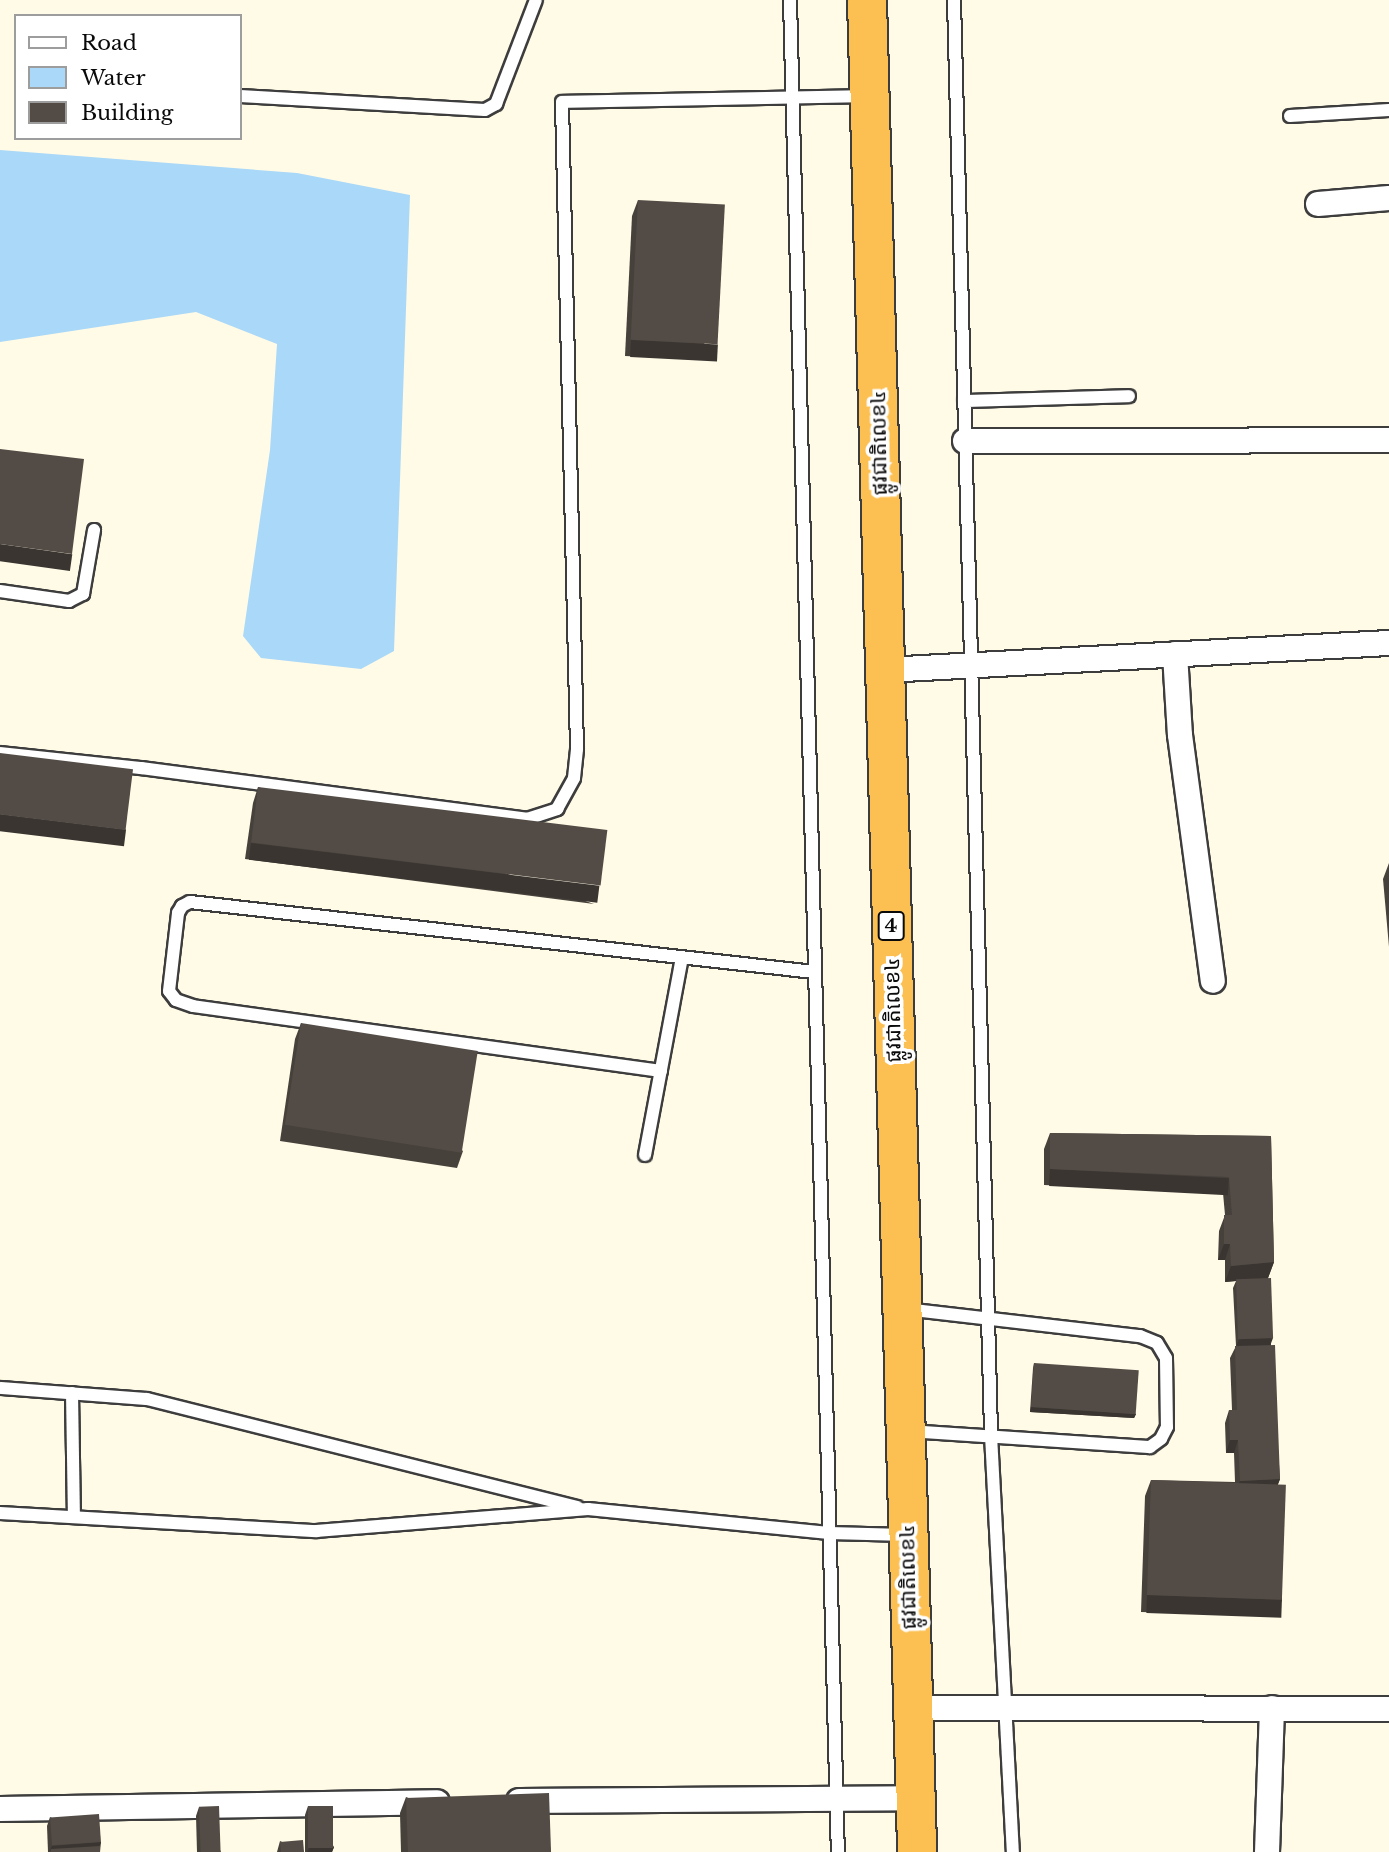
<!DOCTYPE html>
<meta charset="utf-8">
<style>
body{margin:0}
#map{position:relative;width:1389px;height:1852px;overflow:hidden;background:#fffbe7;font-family:"Libre Baskerville","Noto Sans Khmer",serif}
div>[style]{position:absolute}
.water>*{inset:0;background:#aad8f8}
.roads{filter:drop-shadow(2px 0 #3d3d3d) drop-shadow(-2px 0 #3d3d3d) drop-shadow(0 2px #3d3d3d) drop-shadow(0 -2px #3d3d3d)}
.service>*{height:12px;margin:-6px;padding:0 6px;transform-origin:6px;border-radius:6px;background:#fff}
.minor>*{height:24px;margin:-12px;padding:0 12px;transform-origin:12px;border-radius:12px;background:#fff}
.trunk>*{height:38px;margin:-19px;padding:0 19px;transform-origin:19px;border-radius:19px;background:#fbbf52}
.wall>*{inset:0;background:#47413c}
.shaded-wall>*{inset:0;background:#3a3531;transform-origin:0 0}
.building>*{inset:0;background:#534c46;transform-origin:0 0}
span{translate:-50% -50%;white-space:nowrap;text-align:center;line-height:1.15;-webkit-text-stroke:7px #fff;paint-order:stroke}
.shield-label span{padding:2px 5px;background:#fff;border:2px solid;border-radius:5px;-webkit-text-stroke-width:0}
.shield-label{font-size:19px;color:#0a0a0a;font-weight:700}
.street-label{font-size:21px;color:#0a0a0a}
.legend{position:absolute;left:14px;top:14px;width:228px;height:126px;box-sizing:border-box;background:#fff;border:2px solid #9d9d9d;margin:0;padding:9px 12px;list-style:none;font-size:21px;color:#0a0a0a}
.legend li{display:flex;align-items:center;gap:14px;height:35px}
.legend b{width:35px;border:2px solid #9d9d9d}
</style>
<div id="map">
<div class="water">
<div style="clip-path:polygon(0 150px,297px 173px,410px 195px,394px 651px,361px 669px,261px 658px,243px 636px,270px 450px,277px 344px,196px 312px,0 342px)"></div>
</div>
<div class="roads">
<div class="service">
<div style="left:790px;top:0;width:1853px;rotate:88.52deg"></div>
<div style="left:954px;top:0;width:1435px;rotate:88.52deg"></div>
<div style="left:991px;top:1435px;width:418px;rotate:87deg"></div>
<div style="left:240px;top:96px;width:245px;rotate:3.3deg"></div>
<div style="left:485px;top:110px;width:13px;rotate:-29deg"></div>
<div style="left:496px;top:104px;width:111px;rotate:-69deg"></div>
<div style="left:1290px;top:116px;width:99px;rotate:-3.5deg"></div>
<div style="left:964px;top:401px;width:165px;rotate:-1.7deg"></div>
<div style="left:0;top:591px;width:70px;rotate:8.2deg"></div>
<div style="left:69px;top:601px;width:16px;rotate:-27deg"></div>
<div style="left:83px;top:594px;width:65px;rotate:-80.2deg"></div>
<div style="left:0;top:753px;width:142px;rotate:6.1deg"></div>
<div style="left:141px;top:768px;width:389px;rotate:7.5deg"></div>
<div style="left:527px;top:819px;width:32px;rotate:-18deg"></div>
<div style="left:557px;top:809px;width:35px;rotate:-61deg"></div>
<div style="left:574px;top:778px;width:29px;rotate:-84deg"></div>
<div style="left:577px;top:749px;width:647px;rotate:-91.33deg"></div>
<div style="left:562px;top:102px;width:303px;rotate:-1.1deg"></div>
<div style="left:661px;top:1071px;width:472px;rotate:-172.1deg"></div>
<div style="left:193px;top:1006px;width:18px;rotate:-161deg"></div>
<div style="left:176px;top:1000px;width:11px;rotate:-128deg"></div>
<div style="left:169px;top:991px;width:79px;rotate:-83.4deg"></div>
<div style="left:178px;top:913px;width:8px;rotate:-60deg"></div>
<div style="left:182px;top:906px;width:9px;rotate:-27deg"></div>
<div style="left:190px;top:902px;width:628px;rotate:6.4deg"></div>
<div style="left:645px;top:1155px;width:200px;rotate:-79.4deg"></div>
<div style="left:905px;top:1309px;width:237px;rotate:6.6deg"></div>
<div style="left:1140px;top:1336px;width:18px;rotate:22deg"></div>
<div style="left:1157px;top:1343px;width:17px;rotate:59deg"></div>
<div style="left:1166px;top:1358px;width:69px;rotate:89.2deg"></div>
<div style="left:1167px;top:1427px;width:13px;rotate:117deg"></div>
<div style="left:1161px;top:1439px;width:14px;rotate:144deg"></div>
<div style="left:1150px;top:1447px;width:240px;rotate:-176.2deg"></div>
<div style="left:0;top:1388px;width:147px;rotate:4.3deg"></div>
<div style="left:147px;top:1399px;width:444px;rotate:14.1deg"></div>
<div style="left:72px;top:1393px;width:124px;rotate:89.1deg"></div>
<div style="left:0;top:1513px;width:317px;rotate:3.3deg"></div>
<div style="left:316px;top:1531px;width:273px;rotate:-4.6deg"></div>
<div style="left:588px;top:1509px;width:242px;rotate:5.7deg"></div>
<div style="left:829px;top:1533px;width:77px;rotate:1.5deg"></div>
</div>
<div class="minor">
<div style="left:1318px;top:204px;width:71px;rotate:-4.8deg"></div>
<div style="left:965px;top:441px;width:424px;rotate:-0.1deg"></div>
<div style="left:1175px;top:654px;width:81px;rotate:86.5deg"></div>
<div style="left:1180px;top:735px;width:248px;rotate:82.4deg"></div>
<div style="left:885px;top:670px;width:505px;rotate:-3.07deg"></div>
<div style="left:911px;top:1708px;width:478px;rotate:0.1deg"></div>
<div style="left:519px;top:1801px;width:395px;rotate:-0.4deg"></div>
<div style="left:0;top:1809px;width:437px;rotate:-0.9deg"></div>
<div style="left:1267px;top:1852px;width:144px;rotate:-88deg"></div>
</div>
<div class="trunk">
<div style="left:867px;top:0;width:1853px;rotate:88.45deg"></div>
</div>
</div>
<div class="wall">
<div style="clip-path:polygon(638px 200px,712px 360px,625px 356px,632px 216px)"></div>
<div style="clip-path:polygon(258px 787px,594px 904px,245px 859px,253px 803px)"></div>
<div style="clip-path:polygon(1389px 863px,1389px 947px,1383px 879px)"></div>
<div style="clip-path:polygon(301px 1023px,463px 1151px,457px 1168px,280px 1141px,295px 1039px)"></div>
<div style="clip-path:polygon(1050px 1133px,1271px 1136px,1274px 1262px,1268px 1278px,1271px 1345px,1280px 1479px,1278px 1484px,1282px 1600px,1276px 1616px,1141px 1612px,1145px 1496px,1151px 1480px,1235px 1482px,1234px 1453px,1226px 1453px,1225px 1423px,1229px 1410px,1232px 1410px,1230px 1358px,1236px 1346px,1233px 1288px,1236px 1281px,1225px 1282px,1225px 1260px,1218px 1260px,1219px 1231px,1225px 1215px,1223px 1193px,1044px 1185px,1044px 1149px)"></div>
<div style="clip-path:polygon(1034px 1363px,1136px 1414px,1134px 1418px,1030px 1412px,1033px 1368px)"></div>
<div style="clip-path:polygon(406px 1797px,551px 1852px,401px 1852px,400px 1813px)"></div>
<div style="clip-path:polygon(308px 1806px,334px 1847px,332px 1852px,305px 1852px,305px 1815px)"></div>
<div style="clip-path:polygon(199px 1807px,221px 1852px,197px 1852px,196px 1816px)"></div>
<div style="clip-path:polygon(50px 1817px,101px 1842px,100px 1852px,48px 1852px,47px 1826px)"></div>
<div style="clip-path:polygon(280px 1841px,304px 1852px,277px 1852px)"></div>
</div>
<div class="shaded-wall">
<div style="left:631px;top:340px;width:87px;height:17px;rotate:3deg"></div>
<div style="left:0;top:544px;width:73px;height:17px;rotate:8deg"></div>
<div style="left:0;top:814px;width:127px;height:17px;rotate:7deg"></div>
<div style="left:251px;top:843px;width:351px;height:17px;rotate:7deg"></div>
<div style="left:1050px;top:1169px;width:179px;height:17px;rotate:3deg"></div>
<div style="clip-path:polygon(1224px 1244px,1230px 1244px,1225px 1260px,1218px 1260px)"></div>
<div style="clip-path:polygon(1274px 1262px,1268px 1278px,1225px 1282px,1231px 1266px)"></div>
<div style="clip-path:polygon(1273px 1338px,1270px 1346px,1236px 1347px,1239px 1339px)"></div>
<div style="clip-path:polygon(1031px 1407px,1136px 1414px,1134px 1418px,1030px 1412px)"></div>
<div style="clip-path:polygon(1230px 1440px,1238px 1440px,1234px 1453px,1226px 1453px)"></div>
<div style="clip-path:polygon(1280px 1479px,1275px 1492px,1235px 1493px,1240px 1481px)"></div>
<div style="left:1147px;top:1595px;width:135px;height:18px;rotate:2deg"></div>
<div style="clip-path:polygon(101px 1842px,98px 1851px,51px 1849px,49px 1852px,52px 1846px)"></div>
<div style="clip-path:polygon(334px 1847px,332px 1852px,307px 1852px,309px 1848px)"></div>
</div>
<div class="building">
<div style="left:638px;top:200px;width:87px;height:140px;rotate:3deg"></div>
<div style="clip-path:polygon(0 449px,84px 459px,72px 554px,0 544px)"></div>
<div style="left:0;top:753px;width:134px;height:61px;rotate:7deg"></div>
<div style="left:258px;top:787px;width:352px;height:56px;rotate:7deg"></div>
<div style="left:301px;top:1023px;width:179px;height:103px;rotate:9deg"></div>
<div style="clip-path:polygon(1050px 1133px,1271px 1136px,1274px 1262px,1231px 1266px,1230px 1244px,1224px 1244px,1224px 1215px,1232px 1215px,1229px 1177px,1050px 1169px)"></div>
<div style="left:1271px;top:1278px;width:60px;height:35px;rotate:88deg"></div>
<div style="clip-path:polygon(1275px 1345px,1280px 1479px,1240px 1481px,1238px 1440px,1230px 1440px,1229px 1410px,1237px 1410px,1235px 1346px)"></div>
<div style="left:1034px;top:1363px;width:105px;height:44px;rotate:4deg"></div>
<div style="left:1151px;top:1480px;width:135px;height:115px;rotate:2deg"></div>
<div style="left:549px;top:1793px;width:59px;height:143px;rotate:88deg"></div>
<div style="left:219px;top:1806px;width:46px;height:20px;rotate:88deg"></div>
<div style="left:308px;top:1806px;width:25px;height:42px"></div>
<div style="left:99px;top:1814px;width:28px;height:49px;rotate:86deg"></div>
<div style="left:303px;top:1840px;width:12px;height:23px;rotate:85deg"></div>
<div style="clip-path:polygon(100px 1846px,100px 1852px,51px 1852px,51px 1849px)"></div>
</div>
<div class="shield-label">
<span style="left:891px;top:926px">4</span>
</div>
<div class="street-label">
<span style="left:879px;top:443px;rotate:-91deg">ផ្លូវជាតិលេខ៤</span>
<span style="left:893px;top:1010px;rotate:-91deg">ផ្លូវជាតិលេខ៤</span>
<span style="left:908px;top:1577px;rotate:-91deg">ផ្លូវជាតិលេខ៤</span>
</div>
<ul class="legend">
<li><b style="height:9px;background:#fff"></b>Road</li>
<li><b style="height:19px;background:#aad8f8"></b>Water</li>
<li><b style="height:19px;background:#534c46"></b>Building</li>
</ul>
</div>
